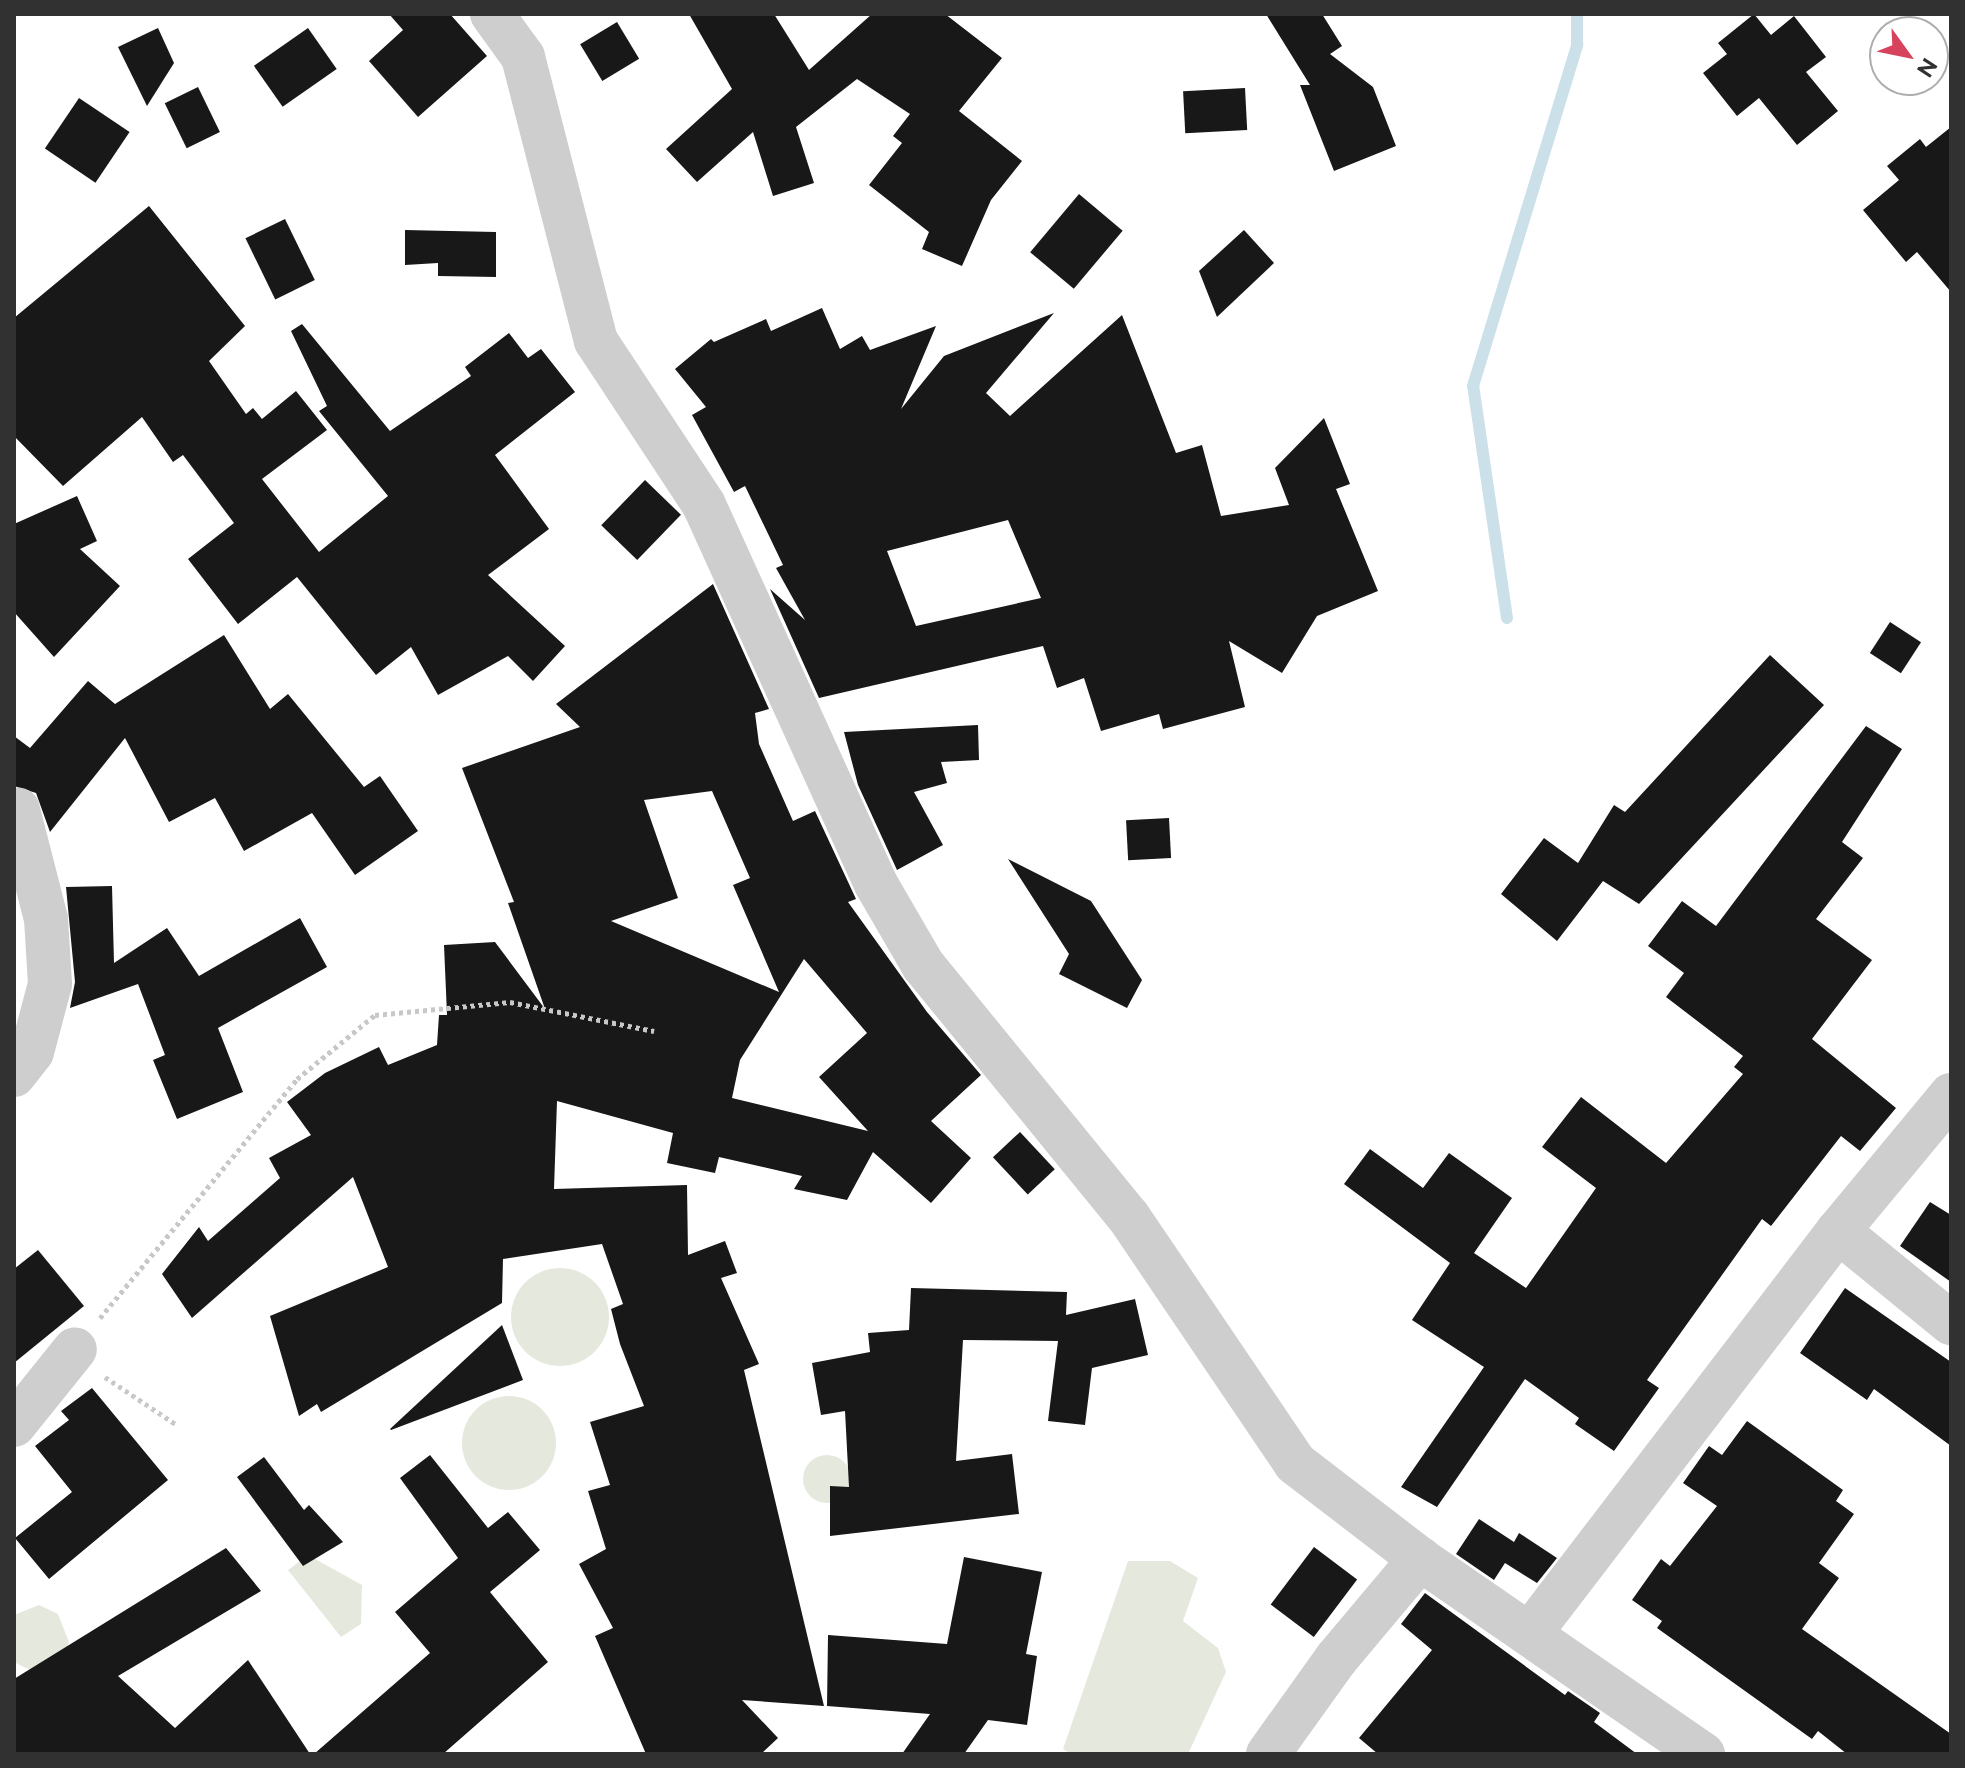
<!DOCTYPE html>
<style>
body{margin:0}
#map{position:relative;width:1965px;height:1768px;overflow:hidden;background:#fff;font-family:Raleway,sans-serif}
div>[style]{position:absolute}
.green>*{inset:0;background:#e5e9dd}
.round{border-radius:50%}
.stream>*{height:12px;margin:-6px;padding:0 6px;transform-origin:6px;border-radius:6px;background:#cbe0e8}
.building>*{inset:0;background:#181818;transform-origin:0 0}
.path>*{height:5px;margin-top:-2.5px;transform-origin:0;background:repeating-linear-gradient(90deg,#c8c8c8 0 4px,transparent 0 8px)}
.minor>*{height:44px;margin:-22px;padding:0 22px;transform-origin:22px;border-radius:22px;background:#cecece}
span{translate:-50% -50%;white-space:nowrap;text-align:center;line-height:1.15;-webkit-text-stroke:8px #fff;paint-order:stroke}
.frame{position:absolute;inset:0;border:16px solid #313131;pointer-events:none}
.north{position:absolute;left:1869px;top:16px;width:80px;height:80px;box-sizing:border-box;background:#fff;border:2px solid #adadad;border-radius:50%;rotate:123deg;font-size:22px;font-weight:700;line-height:32px;text-align:center;color:#313131}
.north::after{content:'';display:block;margin:auto;width:28px;height:36px;background:#d7435c;clip-path:polygon(50% 0,100% 100%,50% 72%,0 100%)}
</style>
<div id="map">
<div class="green">
<div class="round" style="left:511px;top:1268px;width:98px;height:98px"></div>
<div class="round" style="left:462px;top:1396px;width:94px;height:94px"></div>
<div class="round" style="left:803px;top:1455px;width:48px;height:48px"></div>
<div style="clip-path:polygon(308px 1555px,362px 1585px,361px 1624px,341px 1637px,288px 1570px)"></div>
<div style="clip-path:polygon(1128px 1561px,1170px 1561px,1198px 1578px,1183px 1621px,1218px 1648px,1226px 1672px,1188px 1754px,1071px 1754px,1063px 1749px)"></div>
<div style="clip-path:polygon(39px 1605px,58px 1614px,69px 1642px,66px 1652px,30px 1670px,14px 1662px,14px 1615px)"></div>
</div>
<div class="stream">
<div style="left:1507px;top:618px;width:234px;rotate:-98.3deg"></div>
<div style="left:1473px;top:386px;width:357px;rotate:-73deg"></div>
<div style="left:1577px;top:45px;width:31px;rotate:-90deg"></div>
</div>
<div class="building">
<div style="clip-path:polygon(389px 14px,450px 14px,487px 56px,418px 117px,369px 61px,403px 30px)"></div>
<div style="clip-path:polygon(689px 14px,774px 14px,809px 70px,872px 14px,945px 14px,1002px 58px,959px 111px,1022px 161px,991px 200px,962px 266px,922px 249px,929px 232px,869px 185px,902px 143px,893px 136px,910px 114px,857px 79px,796px 127px,814px 183px,773px 196px,753px 132px,697px 182px,666px 149px,732px 89px)"></div>
<div style="clip-path:polygon(1266px 14px,1322px 14px,1342px 46px,1330px 54px,1373px 87px,1396px 146px,1334px 171px,1300px 85px,1310px 85px)"></div>
<div style="clip-path:polygon(1754px 14px,1771px 35px,1794px 16px,1826px 57px,1806px 72px,1838px 111px,1797px 145px,1759px 98px,1737px 116px,1703px 73px,1727px 54px,1718px 43px)"></div>
<div style="left:617px;top:22px;width:43px;height:43px;rotate:59deg"></div>
<div style="clip-path:polygon(158px 28px,174px 63px,147px 106px,118px 47px)"></div>
<div style="left:308px;top:28px;width:50px;height:66px;rotate:55deg"></div>
<div style="left:198px;top:87px;width:50px;height:37px;rotate:64deg"></div>
<div style="left:1245px;top:88px;width:42px;height:62px;rotate:87deg"></div>
<div style="left:79px;top:98px;width:61px;height:61px;rotate:34deg"></div>
<div style="clip-path:polygon(1951px 127px,1951px 292px,1917px 252px,1906px 262px,1863px 210px,1899px 180px,1887px 166px,1920px 139px,1926px 147px)"></div>
<div style="left:1079px;top:194px;width:57px;height:76px;rotate:40deg"></div>
<div style="clip-path:polygon(149px 206px,245px 326px,209px 361px,246px 414px,253px 408px,262px 419px,296px 391px,327px 430px,262px 479px,319px 552px,388px 496px,319px 411px,327px 406px,291px 331px,302px 324px,390px 431px,471px 376px,465px 367px,509px 333px,528px 358px,541px 349px,575px 392px,495px 455px,549px 529px,488px 575px,565px 646px,533px 681px,508px 656px,438px 695px,411px 647px,376px 675px,297px 577px,238px 624px,188px 559px,234px 523px,183px 455px,173px 462px,142px 417px,63px 486px,14px 436px,14px 318px)"></div>
<div style="left:285px;top:219px;width:68px;height:44px;rotate:64deg"></div>
<div style="clip-path:polygon(405px 230px,496px 232px,496px 277px,438px 276px,438px 263px,405px 265px)"></div>
<div style="clip-path:polygon(1244px 230px,1274px 263px,1217px 317px,1199px 271px)"></div>
<div style="clip-path:polygon(evenodd,822px 308px,840px 349px,862px 336px,870px 350px,936px 326px,901px 409px,944px 356px,1054px 313px,986px 393px,1010px 416px,1122px 315px,1176px 453px,1202px 445px,1221px 516px,1289px 505px,1275px 468px,1324px 418px,1350px 484px,1336px 489px,1378px 591px,1317px 616px,1282px 673px,1229px 641px,1245px 707px,1163px 729px,1159px 714px,1101px 731px,1084px 678px,1057px 688px,1043px 646px,819px 698px,770px 589px,805px 620px,776px 568px,783px 565px,745px 486px,734px 492px,692px 415px,706px 407px,675px 369px,711px 339px,714px 342px,766px 319px,771px 331px,822px 308px,1008px 520px,1041px 598px,916px 626px,887px 551px,1008px 520px)"></div>
<div style="left:645px;top:480px;width:50px;height:63px;rotate:44deg"></div>
<div style="clip-path:polygon(77px 496px,97px 541px,80px 549px,120px 586px,54px 657px,14px 612px,14px 524px)"></div>
<div style="clip-path:polygon(evenodd,713px 584px,769px 709px,755px 713px,759px 744px,793px 821px,815px 811px,856px 899px,848px 902px,927px 1012px,981px 1075px,931px 1121px,971px 1158px,931px 1203px,873px 1152px,847px 1200px,794px 1189px,802px 1176px,719px 1157px,715px 1173px,667px 1163px,673px 1133px,557px 1101px,554px 1189px,687px 1185px,688px 1255px,725px 1241px,737px 1273px,721px 1278px,759px 1364px,744px 1370px,824px 1706px,742px 1700px,778px 1738px,761px 1754px,646px 1754px,595px 1636px,613px 1628px,579px 1564px,606px 1549px,588px 1491px,610px 1485px,590px 1422px,644px 1406px,620px 1344px,611px 1309px,623px 1304px,602px 1244px,503px 1259px,502px 1303px,321px 1412px,317px 1404px,299px 1416px,270px 1316px,388px 1267px,353px 1177px,192px 1318px,162px 1274px,199px 1227px,208px 1241px,280px 1178px,269px 1158px,311px 1135px,287px 1102px,325px 1073px,379px 1047px,388px 1065px,437px 1045px,439px 1015px,447px 1015px,444px 945px,495px 942px,545px 1009px,508px 903px,514px 902px,462px 768px,580px 727px,556px 704px,713px 584px,712px 791px,750px 878px,733px 885px,779px 992px,611px 921px,678px 898px,644px 800px,712px 791px,713px 584px,804px 959px,867px 1033px,819px 1077px,868px 1131px,732px 1098px,740px 1060px,804px 959px)"></div>
<div style="left:1890px;top:622px;width:37px;height:37px;rotate:33deg"></div>
<div style="clip-path:polygon(224px 635px,270px 709px,288px 694px,364px 787px,380px 776px,418px 831px,355px 875px,312px 813px,244px 851px,215px 798px,169px 822px,125px 738px,50px 832px,36px 793px,14px 786px,14px 736px,30px 748px,88px 681px,115px 704px)"></div>
<div style="clip-path:polygon(1770px 655px,1824px 705px,1639px 904px,1603px 881px,1557px 941px,1501px 894px,1544px 838px,1578px 863px,1614px 805px,1625px 812px)"></div>
<div style="clip-path:polygon(978px 725px,979px 760px,941px 762px,947px 783px,914px 792px,943px 845px,897px 870px,858px 785px,844px 732px)"></div>
<div style="clip-path:polygon(1866px 726px,1902px 749px,1842px 842px,1863px 858px,1816px 919px,1872px 960px,1812px 1039px,1896px 1108px,1860px 1151px,1841px 1136px,1771px 1226px,1762px 1219px,1647px 1380px,1659px 1388px,1614px 1451px,1575px 1424px,1579px 1418px,1525px 1379px,1437px 1507px,1401px 1487px,1484px 1367px,1412px 1320px,1450px 1263px,1344px 1184px,1370px 1149px,1423px 1188px,1449px 1153px,1512px 1198px,1474px 1253px,1526px 1288px,1596px 1188px,1542px 1147px,1581px 1097px,1666px 1163px,1743px 1074px,1734px 1067px,1743px 1056px,1666px 997px,1684px 973px,1648px 946px,1682px 901px,1716px 926px)"></div>
<div style="left:1169px;top:818px;width:40px;height:43px;rotate:87deg"></div>
<div style="clip-path:polygon(1008px 859px,1091px 901px,1142px 980px,1127px 1008px,1059px 974px,1069px 954px)"></div>
<div style="clip-path:polygon(112px 886px,114px 963px,167px 928px,199px 976px,300px 918px,327px 967px,218px 1028px,243px 1092px,177px 1119px,153px 1060px,165px 1055px,138px 984px,70px 1008px,75px 982px,66px 887px)"></div>
<div style="left:1020px;top:1132px;width:51px;height:37px;rotate:47deg"></div>
<div style="clip-path:polygon(1930px 1202px,1951px 1215px,1951px 1282px,1900px 1246px)"></div>
<div style="clip-path:polygon(38px 1250px,84px 1306px,14px 1363px,14px 1269px)"></div>
<div style="clip-path:polygon(911px 1288px,1067px 1292px,1066px 1315px,1135px 1299px,1148px 1355px,1092px 1368px,1085px 1425px,1048px 1421px,1058px 1341px,963px 1340px,956px 1461px,1012px 1454px,1019px 1514px,830px 1536px,830px 1486px,849px 1487px,845px 1411px,821px 1415px,812px 1363px,870px 1352px,868px 1333px,909px 1330px)"></div>
<div style="clip-path:polygon(1845px 1288px,1951px 1362px,1951px 1446px,1874px 1389px,1867px 1400px,1800px 1353px)"></div>
<div style="clip-path:polygon(502px 1325px,523px 1380px,391px 1430px,390px 1429px)"></div>
<div style="clip-path:polygon(92px 1388px,168px 1480px,49px 1579px,15px 1538px,72px 1492px,35px 1446px,69px 1420px,61px 1411px)"></div>
<div style="clip-path:polygon(1747px 1421px,1843px 1490px,1836px 1501px,1854px 1514px,1819px 1563px,1839px 1578px,1802px 1629px,1951px 1734px,1951px 1754px,1847px 1754px,1818px 1731px,1812px 1739px,1657px 1628px,1662px 1621px,1632px 1600px,1661px 1559px,1670px 1566px,1717px 1506px,1683px 1483px,1709px 1446px,1722px 1455px)"></div>
<div style="clip-path:polygon(430px 1455px,488px 1528px,508px 1512px,540px 1550px,490px 1592px,548px 1662px,443px 1754px,314px 1754px,430px 1653px,395px 1612px,458px 1558px,400px 1478px)"></div>
<div style="clip-path:polygon(264px 1457px,304px 1510px,309px 1505px,343px 1542px,303px 1566px,237px 1477px)"></div>
<div style="clip-path:polygon(1479px 1519px,1514px 1542px,1519px 1533px,1557px 1558px,1537px 1583px,1505px 1563px,1494px 1580px,1456px 1554px)"></div>
<div style="left:1314px;top:1547px;width:54px;height:72px;rotate:37deg"></div>
<div style="clip-path:polygon(226px 1548px,261px 1591px,118px 1676px,175px 1728px,248px 1660px,310px 1754px,14px 1754px,14px 1679px)"></div>
<div style="clip-path:polygon(964px 1557px,1042px 1572px,1026px 1654px,1037px 1656px,1027px 1725px,988px 1720px,964px 1754px,902px 1754px,930px 1714px,827px 1706px,828px 1635px,947px 1644px)"></div>
<div style="clip-path:polygon(1425px 1593px,1565px 1695px,1568px 1691px,1600px 1713px,1594px 1722px,1637px 1754px,1378px 1754px,1359px 1738px,1432px 1650px,1401px 1624px)"></div>
</div>
<div class="path">
<div style="left:100px;top:1318px;width:310px;rotate:-50.5deg"></div>
<div style="left:297px;top:1079px;width:101px;rotate:-39.4deg"></div>
<div style="left:375px;top:1015px;width:136px;rotate:-5.5deg"></div>
<div style="left:510px;top:1002px;width:147px;rotate:11.4deg"></div>
<div style="left:105px;top:1377px;width:87px;rotate:33.7deg"></div>
</div>
<div class="minor">
<div style="left:492px;top:14px;width:53px;rotate:54.2deg"></div>
<div style="left:523px;top:57px;width:293px;rotate:75.6deg"></div>
<div style="left:596px;top:341px;width:196px;rotate:56.6deg"></div>
<div style="left:704px;top:505px;width:416px;rotate:65.6deg"></div>
<div style="left:876px;top:884px;width:94px;rotate:59.9deg"></div>
<div style="left:923px;top:965px;width:324px;rotate:50.8deg"></div>
<div style="left:1128px;top:1216px;width:298px;rotate:55.9deg"></div>
<div style="left:1295px;top:1463px;width:158px;rotate:37.5deg"></div>
<div style="left:1420px;top:1559px;width:344px;rotate:34.6deg"></div>
<div style="left:14px;top:1075px;width:29px;rotate:-52deg"></div>
<div style="left:32px;top:1052px;width:70px;rotate:-75.2deg"></div>
<div style="left:50px;top:984px;width:65px;rotate:-93.5deg"></div>
<div style="left:46px;top:919px;width:113px;rotate:-104.4deg"></div>
<div style="left:1838px;top:1231px;width:146px;rotate:39.2deg"></div>
<div style="left:14px;top:1425px;width:97px;rotate:-51.2deg"></div>
<div style="left:1532px;top:1631px;width:504px;rotate:-52.58deg"></div>
<div style="left:1838px;top:1231px;width:177px;rotate:-50.3deg"></div>
<div style="left:1268px;top:1754px;width:117px;rotate:-54.4deg"></div>
<div style="left:1336px;top:1659px;width:131px;rotate:-50deg"></div>
</div>
<div class="frame"></div>
<div class="north">N</div>
</div>
